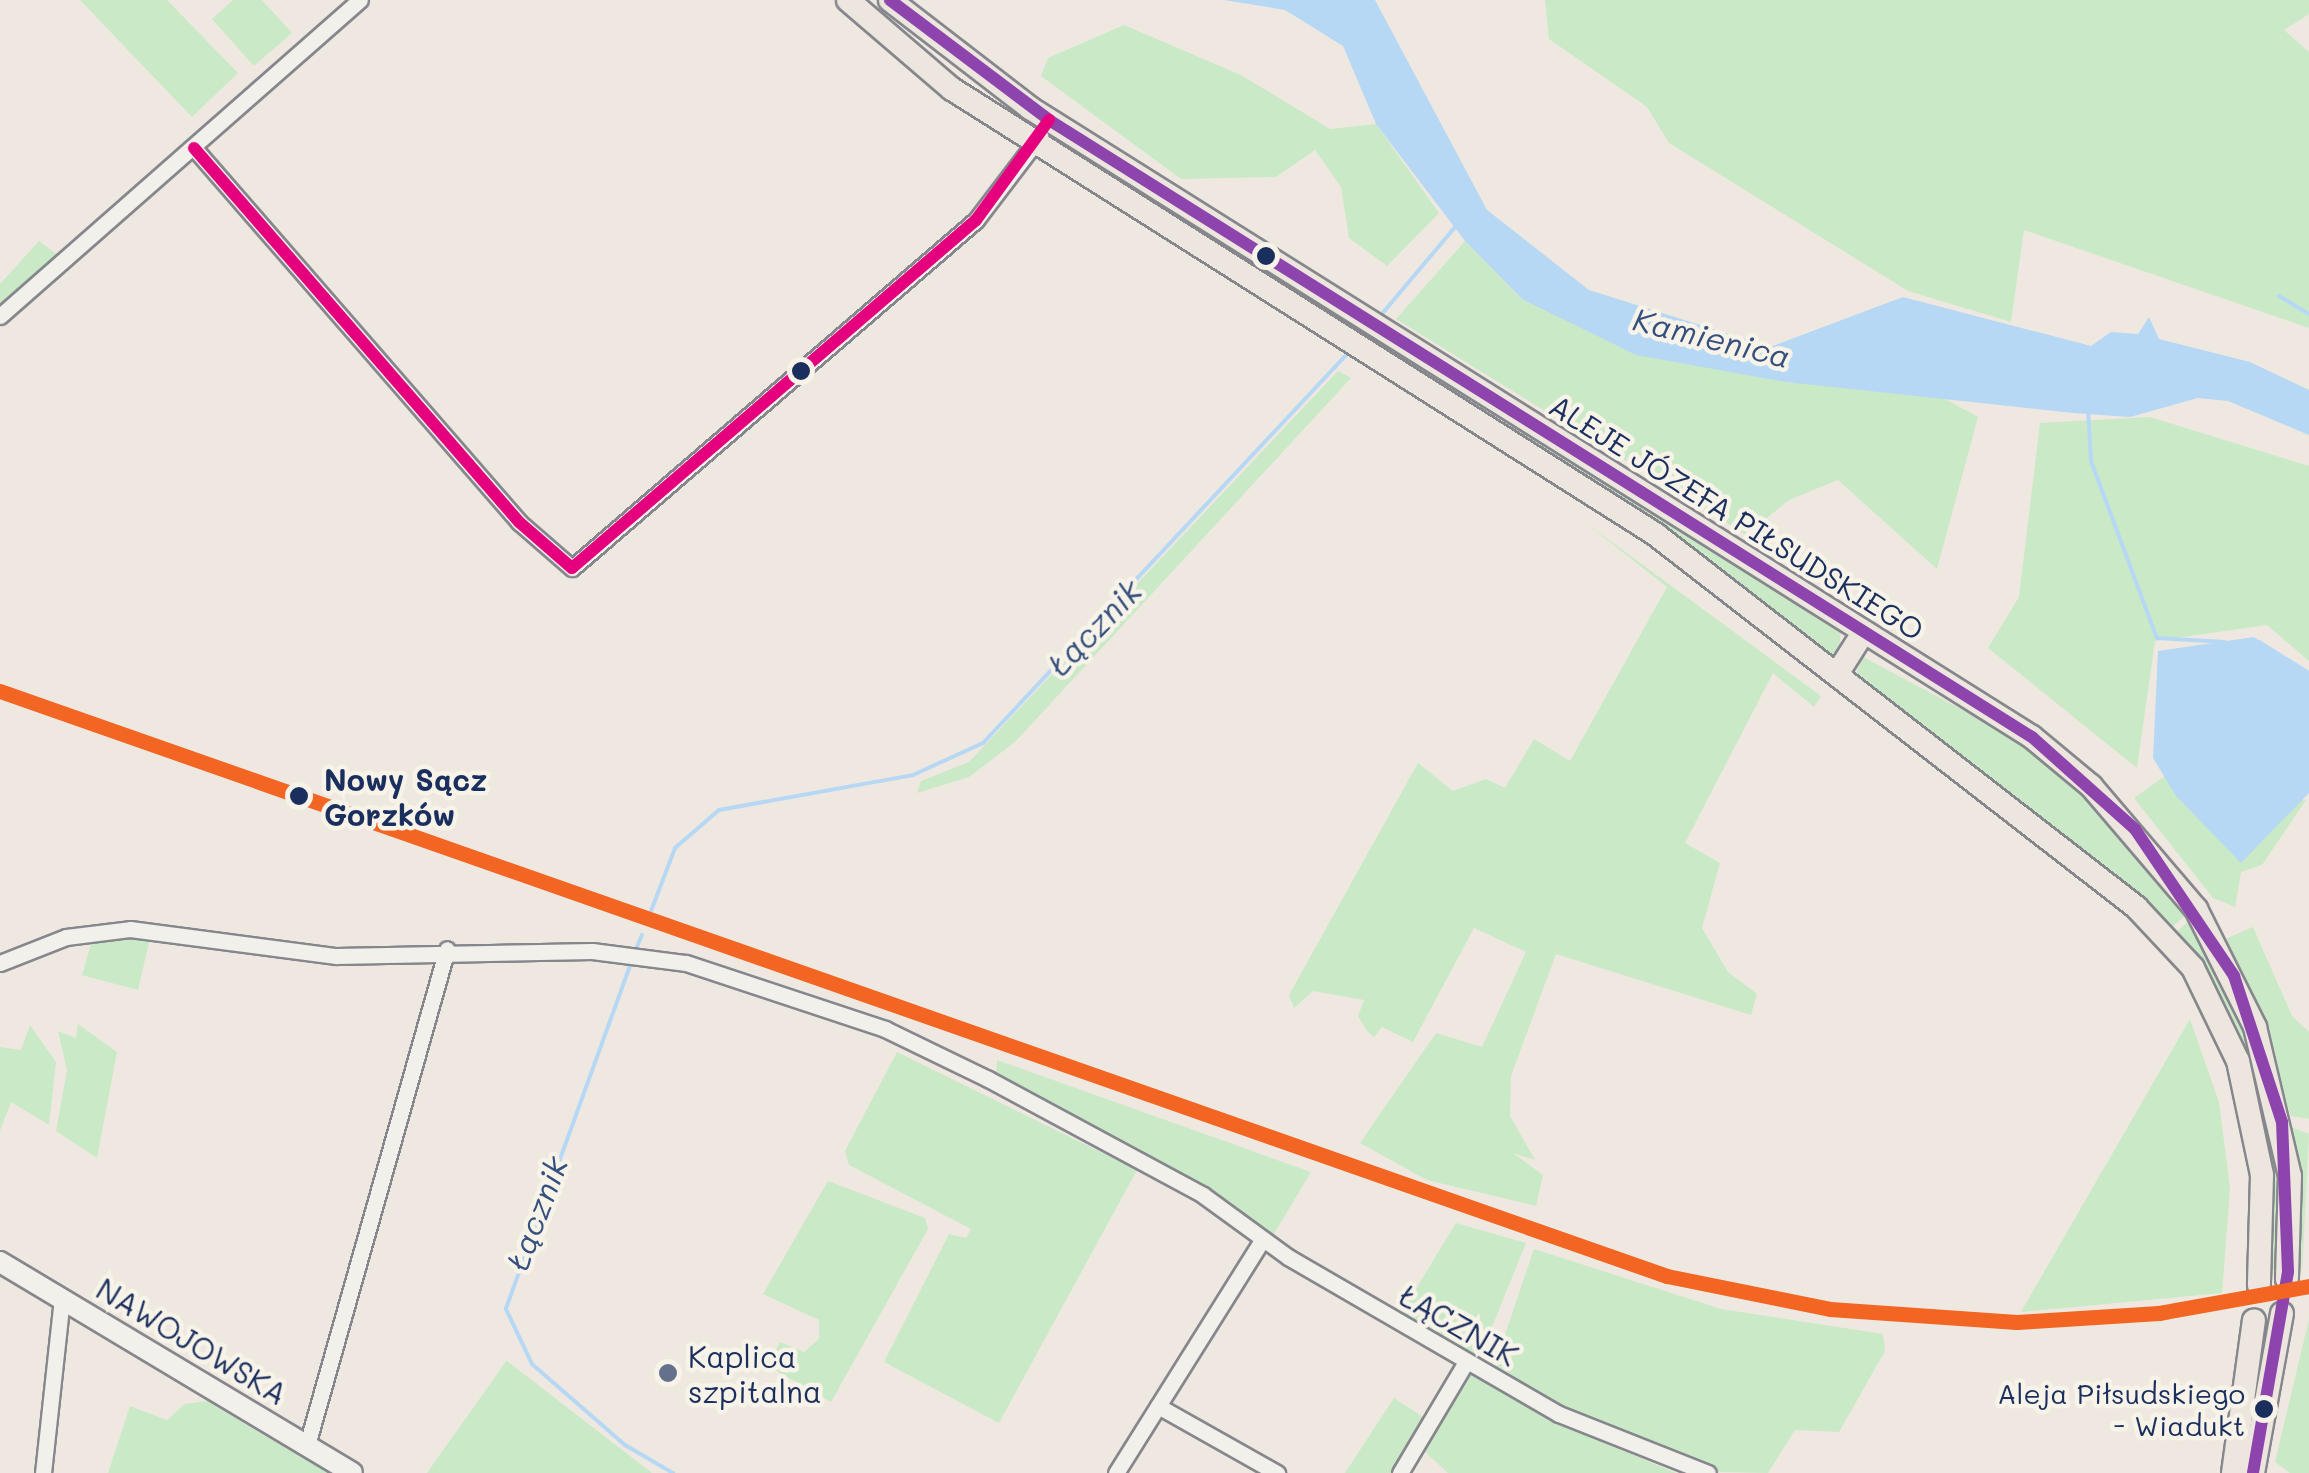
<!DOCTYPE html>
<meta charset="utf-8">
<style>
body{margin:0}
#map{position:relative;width:2309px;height:1473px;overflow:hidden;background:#efe8e1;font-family:Mali,sans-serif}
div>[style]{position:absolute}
.green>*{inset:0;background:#cae9c7}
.water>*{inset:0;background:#b6d8f4}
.stream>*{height:4px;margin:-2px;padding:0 2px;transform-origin:2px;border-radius:2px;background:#b6d8f4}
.roads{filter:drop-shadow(2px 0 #86878d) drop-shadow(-2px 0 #86878d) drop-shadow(0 2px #86878d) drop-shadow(0 -2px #86878d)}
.street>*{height:15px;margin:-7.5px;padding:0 7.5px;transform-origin:7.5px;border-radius:7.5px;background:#f2f0eb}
.secondary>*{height:20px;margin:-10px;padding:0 10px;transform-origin:10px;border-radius:10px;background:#f2f0eb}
.primary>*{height:22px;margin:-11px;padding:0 11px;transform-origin:11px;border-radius:11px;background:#ece6de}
.bus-1>*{height:12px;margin:-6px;padding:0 6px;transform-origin:6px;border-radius:6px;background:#8e44ad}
.bus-2>*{height:12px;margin:-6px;padding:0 6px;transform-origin:6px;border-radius:6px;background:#e5007d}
.rail-1>*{height:15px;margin:-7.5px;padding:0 7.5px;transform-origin:7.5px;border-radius:7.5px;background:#f26522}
.dots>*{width:28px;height:28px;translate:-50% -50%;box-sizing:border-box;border:5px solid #f7f3e8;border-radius:50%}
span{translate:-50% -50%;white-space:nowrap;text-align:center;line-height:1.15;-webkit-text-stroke:9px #f7f3e8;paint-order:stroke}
.bus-label{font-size:28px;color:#1b2f5e}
.right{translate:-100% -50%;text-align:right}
.street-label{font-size:30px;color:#1b2f5e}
.stop-label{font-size:30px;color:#1b2f5e;font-weight:700}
.left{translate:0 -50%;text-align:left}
.poi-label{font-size:30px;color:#1b2f5e}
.water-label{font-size:32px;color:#354f7e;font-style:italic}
</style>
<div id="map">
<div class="green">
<div style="clip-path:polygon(80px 0,167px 0,238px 73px,192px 117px)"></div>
<div style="clip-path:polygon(233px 0,262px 0,292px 33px,254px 66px,212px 19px)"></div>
<div style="clip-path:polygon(1545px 0,2309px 0,2309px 14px,2284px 30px,2309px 52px,2309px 328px,2024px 230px,2011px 322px,1908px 291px,1669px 143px,1647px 107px,1549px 39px)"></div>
<div style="clip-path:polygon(1124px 25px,1241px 75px,1330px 129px,1376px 124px,1439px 213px,1387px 266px,1349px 238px,1341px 187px,1315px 150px,1276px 177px,1181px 179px,1041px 76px,1048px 58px)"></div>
<div style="clip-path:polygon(1119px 176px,1467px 393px,1475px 410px,1115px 181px)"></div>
<div style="clip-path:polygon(39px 241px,58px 255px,0 310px,0 284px)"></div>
<div style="clip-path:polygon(1465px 241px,1522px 299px,1786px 382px,1934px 393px,1978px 417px,1937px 569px,1838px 480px,1789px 500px,1746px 535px,1396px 319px)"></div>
<div style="clip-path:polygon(1338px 371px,1351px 378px,1015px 742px,969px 777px,917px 793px,921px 781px,969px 762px)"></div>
<div style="clip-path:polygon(2150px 417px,2309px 466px,2309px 661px,2267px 625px,2155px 641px,2137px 768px,1988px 648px,2019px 597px,2040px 423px)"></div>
<div style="clip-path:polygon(1510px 422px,1841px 629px,1839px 653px,1823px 654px,1500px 427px)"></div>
<div style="clip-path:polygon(1587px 524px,1821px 696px,1814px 707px,1773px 673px,1685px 843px,1720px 863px,1702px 928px,1728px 972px,1757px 994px,1751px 1015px,1556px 954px,1511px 1076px,1510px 1116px,1535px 1160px,1513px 1153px,1543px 1175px,1536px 1206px,1427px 1180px,1360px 1143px,1436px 1033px,1482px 1047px,1526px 952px,1474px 928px,1413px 1042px,1382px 1027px,1374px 1037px,1367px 1031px,1358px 1016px,1364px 1000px,1313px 991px,1294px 1008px,1289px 995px,1418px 763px,1453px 791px,1486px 779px,1505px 788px,1534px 739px,1570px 761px,1667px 587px)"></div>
<div style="clip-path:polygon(1863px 657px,2019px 740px,2099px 804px,2189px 912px,2170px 929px,1855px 676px)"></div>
<div style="clip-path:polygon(2175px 769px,2232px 792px,2306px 800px,2262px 865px,2241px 872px,2235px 907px,2213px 898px,2134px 798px)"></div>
<div style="clip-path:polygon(2193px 917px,2238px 1004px,2282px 1167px,2277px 1263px,2267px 1282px,2263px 1130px,2174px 934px)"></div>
<div style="clip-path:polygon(2253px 927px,2292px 1016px,2309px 1032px,2309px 1119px,2291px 1116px,2225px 939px)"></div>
<div style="clip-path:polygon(151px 934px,138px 990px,82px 975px,92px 941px)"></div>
<div style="clip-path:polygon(2190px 1019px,2219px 1102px,2230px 1188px,2222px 1293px,2021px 1312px)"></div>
<div style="clip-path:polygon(78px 1024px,117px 1052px,97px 1158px,56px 1131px,67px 1070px,58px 1031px,76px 1038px)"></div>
<div style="clip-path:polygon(30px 1025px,56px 1062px,49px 1125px,11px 1102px,0 1131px,0 1047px,21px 1050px)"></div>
<div style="clip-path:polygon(897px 1052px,1137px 1170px,999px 1423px,884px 1362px,949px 1234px,966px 1238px,971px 1229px,849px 1165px,845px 1151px)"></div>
<div style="clip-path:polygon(997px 1060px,1311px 1172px,1272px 1237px,1179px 1172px,996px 1077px)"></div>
<div style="clip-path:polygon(2291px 1127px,2309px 1134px,2302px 1276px,2300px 1174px)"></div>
<div style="clip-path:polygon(828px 1181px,925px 1218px,928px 1229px,831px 1402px,768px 1366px,780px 1342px,804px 1352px,819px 1339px,819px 1320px,763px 1294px)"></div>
<div style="clip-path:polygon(1456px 1223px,1526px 1243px,1483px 1349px,1469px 1357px,1400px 1315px)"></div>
<div style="clip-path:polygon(1534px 1249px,1721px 1309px,1883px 1334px,1885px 1351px,1839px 1432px,1795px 1430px,1768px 1473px,1720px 1472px,1590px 1420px,1494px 1367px)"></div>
<div style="clip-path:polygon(2309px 1319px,2309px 1473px,2290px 1473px,2275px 1462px)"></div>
<div style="clip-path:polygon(507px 1360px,507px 1361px,652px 1473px,427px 1473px)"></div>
<div style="clip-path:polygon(1467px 1373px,1590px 1437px,1676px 1473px,1448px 1473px,1423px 1450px)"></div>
<div style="clip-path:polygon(1394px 1398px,1423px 1417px,1394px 1473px,1345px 1473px)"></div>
<div style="clip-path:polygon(207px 1401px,265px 1436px,329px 1473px,108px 1473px,130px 1406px,167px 1420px,185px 1404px)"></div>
</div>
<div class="water">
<div style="clip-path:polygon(1224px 0,1375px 0,1487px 210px,1589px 290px,1770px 347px,1903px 297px,2091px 346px,2111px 332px,2138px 334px,2149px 317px,2159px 339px,2250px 362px,2309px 390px,2309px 435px,2228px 401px,2198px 398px,2130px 417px,2073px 413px,1786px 382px,1636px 355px,1522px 299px,1465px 241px,1376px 124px,1343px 46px,1285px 10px)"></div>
<div style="clip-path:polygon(2254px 637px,2309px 674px,2309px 793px,2241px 863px,2176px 796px,2153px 758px,2158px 651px)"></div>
</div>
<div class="stream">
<div style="left:2279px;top:296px;width:35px;rotate:31deg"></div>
<div style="left:1381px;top:315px;width:115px;rotate:-49.9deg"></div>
<div style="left:2088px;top:410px;width:51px;rotate:86.6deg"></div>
<div style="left:2091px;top:461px;width:189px;rotate:69.6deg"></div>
<div style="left:2157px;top:638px;width:68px;rotate:3.4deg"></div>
<div style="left:2259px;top:642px;width:59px;rotate:31.8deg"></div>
<div style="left:651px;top:911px;width:67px;rotate:-69.1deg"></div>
<div style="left:675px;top:848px;width:58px;rotate:-40.8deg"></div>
<div style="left:719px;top:810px;width:197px;rotate:-10.2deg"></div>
<div style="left:913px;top:775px;width:77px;rotate:-24.6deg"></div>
<div style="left:983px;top:743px;width:534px;rotate:-46.9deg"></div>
<div style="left:636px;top:949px;width:15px;rotate:-67deg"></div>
<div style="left:631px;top:963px;width:368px;rotate:109.9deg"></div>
<div style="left:506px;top:1309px;width:61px;rotate:64.7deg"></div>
<div style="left:532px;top:1364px;width:123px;rotate:41.1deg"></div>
<div style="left:625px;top:1445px;width:56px;rotate:30.3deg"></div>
</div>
<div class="roads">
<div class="street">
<div style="left:194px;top:148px;width:495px;rotate:49deg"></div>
<div style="left:519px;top:522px;width:70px;rotate:41deg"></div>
<div style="left:572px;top:568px;width:533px;rotate:-40.74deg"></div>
<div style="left:976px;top:220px;width:106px;rotate:-52.7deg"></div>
<div style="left:0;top:316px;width:479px;rotate:-41.3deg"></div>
<div style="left:0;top:963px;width:71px;rotate:-21.5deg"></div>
<div style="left:66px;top:937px;width:64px;rotate:-7.1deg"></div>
<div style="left:130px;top:929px;width:208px;rotate:7.5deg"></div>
<div style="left:336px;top:956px;width:256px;rotate:-1.1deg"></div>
<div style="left:592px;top:951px;width:95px;rotate:7.3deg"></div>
<div style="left:686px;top:963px;width:210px;rotate:18.3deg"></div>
<div style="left:885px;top:1029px;width:114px;rotate:25.9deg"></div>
<div style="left:988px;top:1079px;width:244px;rotate:28.3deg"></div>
<div style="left:1203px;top:1195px;width:105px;rotate:36.1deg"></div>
<div style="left:1288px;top:1257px;width:313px;rotate:30.1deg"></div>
<div style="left:1559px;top:1414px;width:160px;rotate:21.6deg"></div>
<div style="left:1158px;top:1406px;width:137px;rotate:29.4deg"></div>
<div style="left:307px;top:1445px;width:515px;rotate:-74.24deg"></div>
<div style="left:43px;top:1473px;width:175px;rotate:-83.8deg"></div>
<div style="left:1116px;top:1473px;width:275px;rotate:-57.9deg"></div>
<div style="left:1400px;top:1473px;width:129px;rotate:-59.3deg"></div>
</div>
<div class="secondary">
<div style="left:0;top:1262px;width:410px;rotate:30.9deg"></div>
</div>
<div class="primary">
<div style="left:848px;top:0;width:137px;rotate:40.6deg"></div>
<div style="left:952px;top:89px;width:832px;rotate:32.33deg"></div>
<div style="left:1655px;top:534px;width:609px;rotate:37.79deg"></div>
<div style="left:2136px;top:907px;width:83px;rotate:46.9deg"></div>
<div style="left:2193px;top:968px;width:103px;rotate:64.2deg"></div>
<div style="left:2238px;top:1061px;width:116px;rotate:78.1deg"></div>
<div style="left:2262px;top:1175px;width:110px;rotate:91.6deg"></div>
<div style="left:890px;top:0;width:177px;rotate:37.6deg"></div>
<div style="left:1030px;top:108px;width:1183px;rotate:32.12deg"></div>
<div style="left:2032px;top:737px;width:77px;rotate:39.7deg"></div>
<div style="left:2091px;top:786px;width:162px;rotate:49.5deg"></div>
<div style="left:2196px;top:909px;width:132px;rotate:63.4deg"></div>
<div style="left:2255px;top:1027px;width:153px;rotate:76.8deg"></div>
<div style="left:2290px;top:1176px;width:103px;rotate:91.7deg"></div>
<div style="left:1837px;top:674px;width:49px;rotate:-57.6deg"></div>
<div style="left:2233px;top:1473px;width:154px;rotate:-82.2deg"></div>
<div style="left:2253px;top:1473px;width:162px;rotate:-79.7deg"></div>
</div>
</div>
<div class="bus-1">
<div style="left:890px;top:0;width:199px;rotate:37deg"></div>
<div style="left:1049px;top:120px;width:1161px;rotate:32.12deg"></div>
<div style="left:2032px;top:737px;width:138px;rotate:41.8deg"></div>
<div style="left:2135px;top:829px;width:177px;rotate:56deg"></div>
<div style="left:2234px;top:976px;width:154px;rotate:71.8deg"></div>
<div style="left:2282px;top:1122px;width:150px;rotate:87.7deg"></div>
<div style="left:2288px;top:1272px;width:204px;rotate:99.9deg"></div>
</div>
<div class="bus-2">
<div style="left:194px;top:148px;width:495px;rotate:49deg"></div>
<div style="left:519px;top:522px;width:70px;rotate:41deg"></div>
<div style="left:572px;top:568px;width:533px;rotate:-40.74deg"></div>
<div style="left:976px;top:220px;width:124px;rotate:-53.9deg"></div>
</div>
<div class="rail-1">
<div style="left:0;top:691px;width:1767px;rotate:19.34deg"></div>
<div style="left:1667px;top:1276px;width:166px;rotate:11.4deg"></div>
<div style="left:1830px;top:1309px;width:187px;rotate:4deg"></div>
<div style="left:2017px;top:1322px;width:142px;rotate:-3.6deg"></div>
<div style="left:2159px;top:1313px;width:152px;rotate:-10.2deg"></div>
</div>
<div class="dots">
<div style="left:1266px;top:256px;background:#1b2f5e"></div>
<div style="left:801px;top:371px;background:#1b2f5e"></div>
<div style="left:299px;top:796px;background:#1b2f5e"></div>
<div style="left:668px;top:1373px;background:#65708c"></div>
<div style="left:2264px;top:1409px;background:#1b2f5e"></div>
</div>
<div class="bus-label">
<span class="right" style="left:2245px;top:1409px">Aleja Piłsudskiego<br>- Wiadukt</span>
</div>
<div class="street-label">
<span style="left:1737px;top:517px;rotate:32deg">ALEJE JÓZEFA PIŁSUDSKIEGO</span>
<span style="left:1459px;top:1325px;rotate:30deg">ŁĄCZNIK</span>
<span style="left:192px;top:1341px;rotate:31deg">NAWOJOWSKA</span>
</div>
<div class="stop-label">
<span class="left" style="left:324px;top:796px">Nowy Sącz<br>Gorzków</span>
</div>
<div class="poi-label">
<span class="left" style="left:688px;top:1373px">Kaplica<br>szpitalna</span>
</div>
<div class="water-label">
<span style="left:1712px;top:337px;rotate:14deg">Kamienica</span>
<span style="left:1094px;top:627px;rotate:-46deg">Łącznik</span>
<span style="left:536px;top:1213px;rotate:-69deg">Łącznik</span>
</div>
</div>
